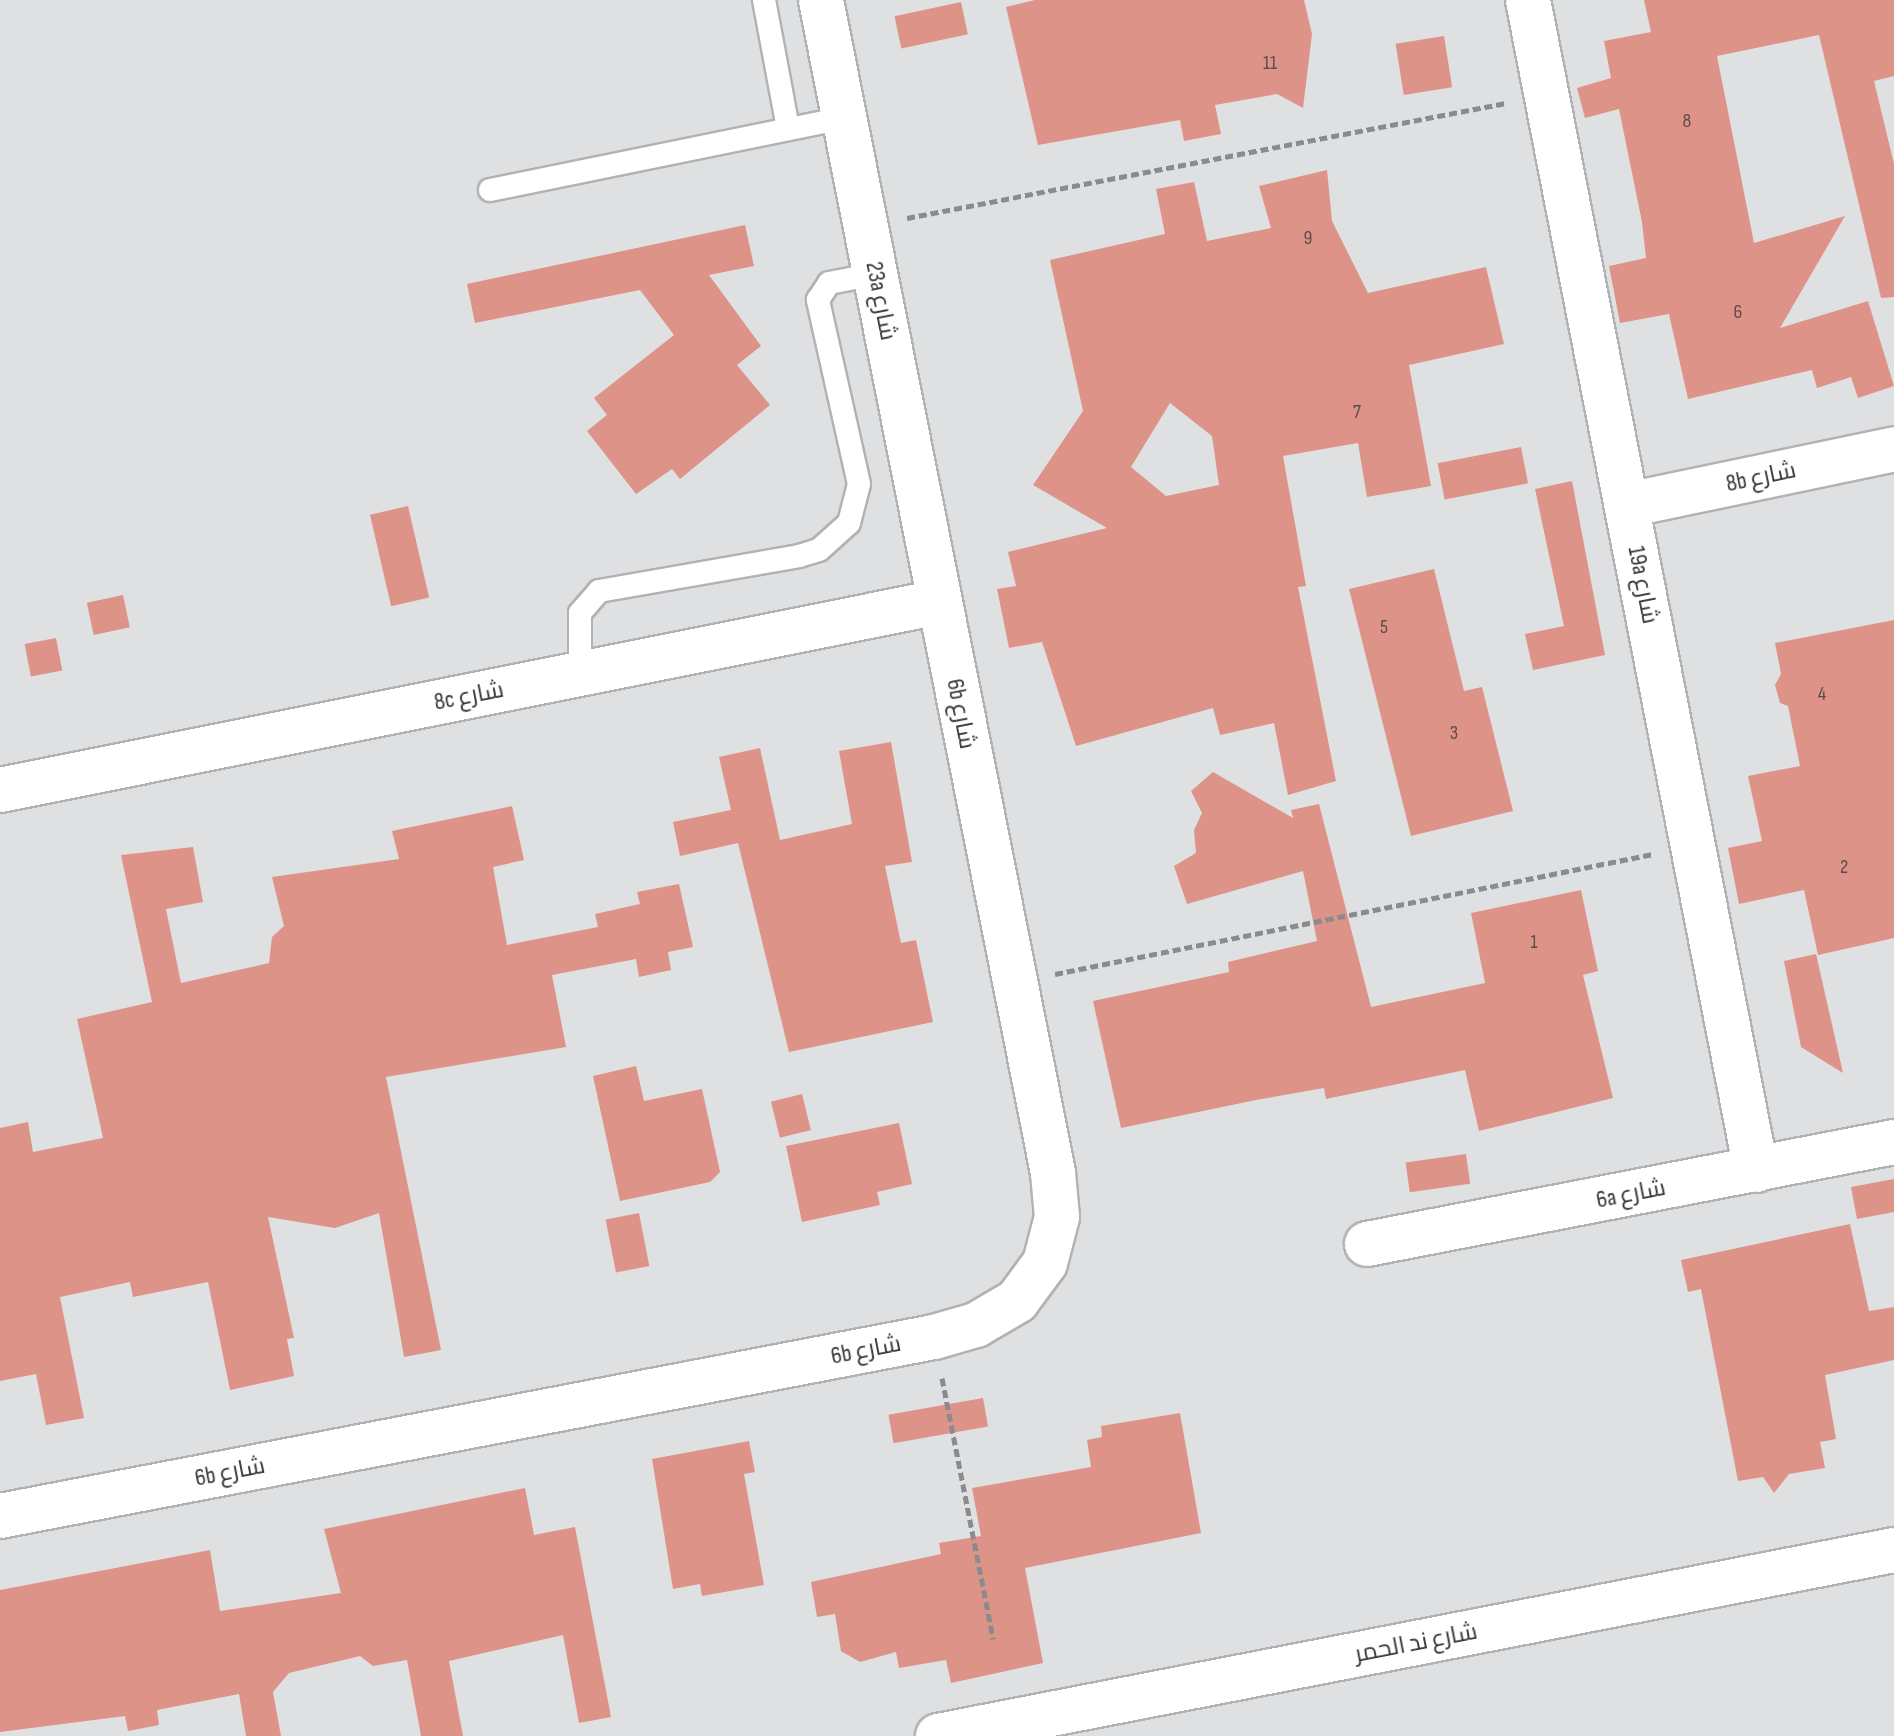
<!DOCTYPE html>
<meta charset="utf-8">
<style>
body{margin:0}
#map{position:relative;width:1894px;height:1736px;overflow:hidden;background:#dfe0e2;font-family:"Sofia Sans Condensed",Cairo,sans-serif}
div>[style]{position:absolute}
.building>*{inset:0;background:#de9389;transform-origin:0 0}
.path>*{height:5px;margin-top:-2.5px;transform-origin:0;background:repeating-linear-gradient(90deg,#8a8b8c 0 8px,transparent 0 12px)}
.roads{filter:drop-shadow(2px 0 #b1b2b4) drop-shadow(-2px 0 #b1b2b4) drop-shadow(0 2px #b1b2b4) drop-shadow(0 -2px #b1b2b4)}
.lane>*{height:22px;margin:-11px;padding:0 11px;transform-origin:11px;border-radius:11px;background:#fff}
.street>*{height:44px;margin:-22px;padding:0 22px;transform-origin:22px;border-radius:22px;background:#fff}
span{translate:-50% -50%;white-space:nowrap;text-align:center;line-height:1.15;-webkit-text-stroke:6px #fff;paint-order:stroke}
.number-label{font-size:20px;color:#5e4c49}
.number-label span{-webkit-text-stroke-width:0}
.street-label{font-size:24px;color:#333434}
</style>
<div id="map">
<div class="building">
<div style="clip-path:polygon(1035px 0,1304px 0,1312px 34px,1303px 108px,1277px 94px,1215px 105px,1221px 134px,1184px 141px,1180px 120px,1038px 145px,1006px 7px)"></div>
<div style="clip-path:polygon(1644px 0,1894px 0,1894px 76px,1874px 81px,1894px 164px,1894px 297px,1881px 298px,1819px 35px,1717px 56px,1754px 243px,1845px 216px,1780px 328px,1868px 301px,1894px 386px,1858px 398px,1851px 377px,1817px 388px,1812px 370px,1688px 399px,1669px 314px,1620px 323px,1609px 266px,1646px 258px,1642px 222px,1619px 109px,1585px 118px,1577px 88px,1611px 78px,1604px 41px,1651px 32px)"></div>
<div style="left:961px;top:2px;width:33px;height:68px;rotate:78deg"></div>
<div style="left:1444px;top:36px;width:52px;height:49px;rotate:81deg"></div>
<div style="clip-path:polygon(evenodd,1327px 170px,1332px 221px,1368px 293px,1486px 267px,1504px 344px,1409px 365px,1431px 486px,1367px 497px,1358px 443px,1283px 456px,1306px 586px,1298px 587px,1336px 781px,1288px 795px,1274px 723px,1220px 735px,1213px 708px,1076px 746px,1042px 642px,1009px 648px,997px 589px,1016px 586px,1008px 552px,1107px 528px,1033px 485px,1083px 411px,1050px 260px,1165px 234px,1156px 189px,1194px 182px,1207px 241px,1271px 228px,1259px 186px,1327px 170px,1170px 403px,1212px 436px,1219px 485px,1166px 496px,1131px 467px,1170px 403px)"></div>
<div style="clip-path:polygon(745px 225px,754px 266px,709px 275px,761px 346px,737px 365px,770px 405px,680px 479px,672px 469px,636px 494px,587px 431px,607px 415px,594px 398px,674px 335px,640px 290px,475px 323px,467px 284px)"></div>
<div style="left:1521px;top:447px;width:37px;height:85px;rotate:79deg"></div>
<div style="clip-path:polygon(1572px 481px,1605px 655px,1533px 670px,1525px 634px,1564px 626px,1535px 489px)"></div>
<div style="left:408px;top:506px;width:94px;height:39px;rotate:77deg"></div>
<div style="clip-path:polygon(1434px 569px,1464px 691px,1482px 687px,1513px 811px,1411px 836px,1349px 589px)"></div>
<div style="left:123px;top:595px;width:33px;height:37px;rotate:78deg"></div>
<div style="clip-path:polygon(1894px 620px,1894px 938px,1818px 955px,1804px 890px,1739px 904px,1728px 848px,1762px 841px,1748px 776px,1800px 766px,1788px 706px,1780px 703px,1775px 685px,1781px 674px,1775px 643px)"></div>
<div style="left:56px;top:638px;width:33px;height:32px;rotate:79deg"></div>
<div style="clip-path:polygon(891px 742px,912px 862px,885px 866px,901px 943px,916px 940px,933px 1022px,789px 1052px,738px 843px,680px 856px,673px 822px,731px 810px,719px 757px,760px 748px,780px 840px,852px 824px,839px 751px)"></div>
<div style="clip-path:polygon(1213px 772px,1293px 818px,1291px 810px,1319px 804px,1371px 1007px,1485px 983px,1471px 913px,1581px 890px,1598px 971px,1583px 975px,1613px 1098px,1479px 1131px,1465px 1070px,1326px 1099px,1324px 1088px,1256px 1100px,1121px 1128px,1093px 1001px,1229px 972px,1228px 962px,1317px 941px,1303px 871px,1187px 904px,1174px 866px,1196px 853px,1194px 830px,1202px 813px,1191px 791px)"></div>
<div style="clip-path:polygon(512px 806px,524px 860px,493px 867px,507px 945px,598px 927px,595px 914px,640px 904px,637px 892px,679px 884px,693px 947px,668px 952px,671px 970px,639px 977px,636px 959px,552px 975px,566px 1047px,386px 1077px,441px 1350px,404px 1357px,379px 1213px,335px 1228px,268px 1217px,294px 1338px,287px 1339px,294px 1376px,230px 1390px,208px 1282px,133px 1297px,130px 1282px,60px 1297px,84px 1418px,46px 1425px,36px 1374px,0 1381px,0 1128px,28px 1122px,33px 1152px,103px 1138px,77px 1019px,152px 1002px,121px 855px,193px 847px,203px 902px,166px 909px,181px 983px,269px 963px,272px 937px,284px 926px,272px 877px,399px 859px,392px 831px)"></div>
<div style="clip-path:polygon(1816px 954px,1843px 1073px,1801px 1047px,1784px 961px)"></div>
<div style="clip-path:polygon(636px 1066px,644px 1101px,702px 1089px,720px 1172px,710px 1182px,620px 1201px,593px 1076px)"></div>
<div style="left:802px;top:1094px;width:37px;height:32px;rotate:76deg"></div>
<div style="clip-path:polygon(899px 1123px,912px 1184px,877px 1192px,880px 1205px,802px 1222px,786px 1146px)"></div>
<div style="left:1466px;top:1154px;width:30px;height:61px;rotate:82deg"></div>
<div style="clip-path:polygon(1894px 1179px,1894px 1212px,1857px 1219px,1851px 1187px)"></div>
<div style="left:639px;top:1213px;width:54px;height:34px;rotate:79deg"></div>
<div style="clip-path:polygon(1850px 1224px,1869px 1311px,1894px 1307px,1894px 1360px,1825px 1375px,1836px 1439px,1820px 1442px,1825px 1468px,1789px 1474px,1774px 1493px,1763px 1477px,1738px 1481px,1701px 1289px,1688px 1292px,1681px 1260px)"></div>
<div style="left:983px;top:1398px;width:29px;height:96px;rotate:80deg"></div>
<div style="clip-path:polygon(1180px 1413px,1201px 1533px,1025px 1568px,1043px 1663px,951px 1683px,946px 1660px,899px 1668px,896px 1652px,860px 1662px,841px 1651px,835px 1614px,817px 1617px,811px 1582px,941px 1554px,939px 1543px,981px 1536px,972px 1488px,1091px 1467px,1087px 1440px,1102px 1437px,1101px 1426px)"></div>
<div style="clip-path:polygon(749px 1441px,755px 1472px,744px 1474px,764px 1585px,702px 1596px,700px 1584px,673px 1589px,652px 1459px)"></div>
<div style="clip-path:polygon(525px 1488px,534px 1535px,575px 1527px,611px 1717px,579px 1723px,563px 1635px,449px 1661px,463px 1736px,421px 1736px,407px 1660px,373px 1666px,360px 1656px,289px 1673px,273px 1692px,281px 1736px,246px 1736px,239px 1694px,157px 1710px,159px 1725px,128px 1731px,125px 1716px,0 1732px,0 1590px,210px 1550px,220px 1611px,341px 1593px,324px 1529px)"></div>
</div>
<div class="path">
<div style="left:907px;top:218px;width:610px;rotate:-10.87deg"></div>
<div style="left:1055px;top:974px;width:610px;rotate:-11.35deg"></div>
<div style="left:942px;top:1378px;width:266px;rotate:78.9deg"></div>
</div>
<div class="roads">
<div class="lane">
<div style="left:764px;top:0;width:130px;rotate:79.4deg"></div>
<div style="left:490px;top:190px;width:361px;rotate:-11.5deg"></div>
<div style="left:580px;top:674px;width:61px;rotate:-90deg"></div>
<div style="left:580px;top:613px;width:29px;rotate:-49deg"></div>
<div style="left:599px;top:591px;width:203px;rotate:-9.9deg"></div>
<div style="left:799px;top:556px;width:21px;rotate:-17deg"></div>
<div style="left:819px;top:550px;width:40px;rotate:-42deg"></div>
<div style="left:849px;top:523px;width:40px;rotate:-75.6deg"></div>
<div style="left:859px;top:484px;width:189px;rotate:-102.6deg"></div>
<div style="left:818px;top:300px;width:20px;rotate:-57deg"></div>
<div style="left:829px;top:283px;width:48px;rotate:-10.8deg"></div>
</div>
<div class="street">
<div style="left:1528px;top:0;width:1192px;rotate:78.97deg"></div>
<div style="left:1627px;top:505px;width:273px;rotate:-11.8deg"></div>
<div style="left:0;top:790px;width:958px;rotate:-11.32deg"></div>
<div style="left:1367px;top:1244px;width:537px;rotate:-10.95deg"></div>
<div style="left:0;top:1516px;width:951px;rotate:-10.85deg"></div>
<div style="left:934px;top:1337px;width:44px;rotate:-15.9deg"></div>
<div style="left:976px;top:1325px;width:48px;rotate:-30.3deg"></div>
<div style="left:1017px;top:1301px;width:47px;rotate:-53.6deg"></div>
<div style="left:1045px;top:1263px;width:48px;rotate:-75.4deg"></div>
<div style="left:1057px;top:1217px;width:44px;rotate:-95.2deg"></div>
<div style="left:1053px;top:1173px;width:1196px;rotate:-101.19deg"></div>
<div style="left:938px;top:1736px;width:974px;rotate:-11.01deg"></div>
</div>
</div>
<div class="number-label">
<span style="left:1270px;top:63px">11</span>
<span style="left:1687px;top:121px">8</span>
<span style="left:1308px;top:238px">9</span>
<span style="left:1738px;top:312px">6</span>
<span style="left:1357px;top:412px">7</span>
<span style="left:1384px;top:627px">5</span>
<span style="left:1822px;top:694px">4</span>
<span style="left:1454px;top:733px">3</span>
<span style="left:1844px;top:867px">2</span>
<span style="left:1534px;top:942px">1</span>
</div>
<div class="street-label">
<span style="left:881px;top:301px;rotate:79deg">23a شارع</span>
<span style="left:1761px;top:477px;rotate:-12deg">8b شارع</span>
<span style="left:1643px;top:585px;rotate:79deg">19a شارع</span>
<span style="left:469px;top:696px;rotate:-11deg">8c شارع</span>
<span style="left:961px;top:714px;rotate:79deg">6b شارع</span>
<span style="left:1631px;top:1194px;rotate:-11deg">6a شارع</span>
<span style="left:866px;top:1350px;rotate:-11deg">6b شارع</span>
<span style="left:230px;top:1472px;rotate:-11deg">6b شارع</span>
<span style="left:1416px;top:1643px;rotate:-11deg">شارع ند الحمر</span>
</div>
</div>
